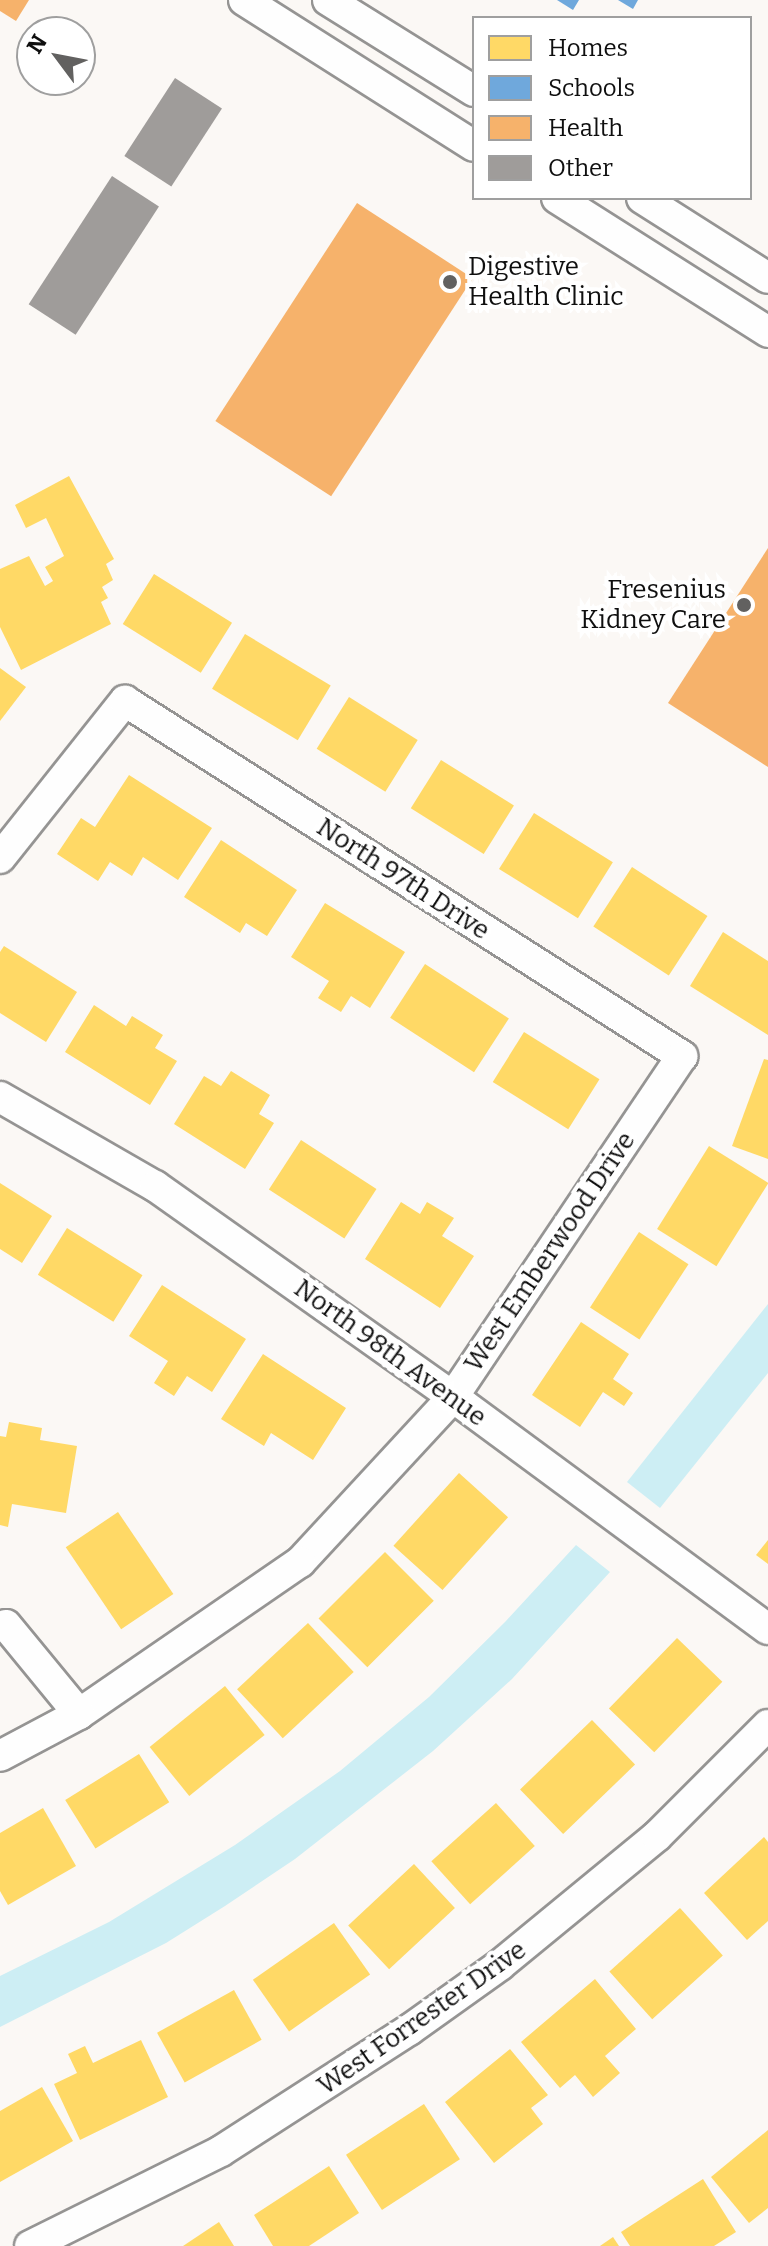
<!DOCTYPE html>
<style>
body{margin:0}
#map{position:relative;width:768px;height:2246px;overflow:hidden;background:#fbf8f5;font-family:Bitter,serif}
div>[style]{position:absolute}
.water>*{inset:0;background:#cdeef4}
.homes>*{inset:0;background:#ffd966;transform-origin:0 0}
.schools>*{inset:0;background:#6fa8dc}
.health>*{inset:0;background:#f6b26b;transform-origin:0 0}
.building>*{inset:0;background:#9f9c9a;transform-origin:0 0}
.roads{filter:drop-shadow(2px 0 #959493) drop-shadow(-2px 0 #959493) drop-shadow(0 2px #959493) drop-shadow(0 -2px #959493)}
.minor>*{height:30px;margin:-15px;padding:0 15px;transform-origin:15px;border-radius:15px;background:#fefefe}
.dots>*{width:22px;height:22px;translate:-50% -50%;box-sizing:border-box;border:4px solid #fff;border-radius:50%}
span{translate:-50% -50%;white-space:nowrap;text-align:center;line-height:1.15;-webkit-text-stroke:8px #fff;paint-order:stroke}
.poi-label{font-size:26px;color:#0f0f0f}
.left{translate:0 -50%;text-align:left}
.right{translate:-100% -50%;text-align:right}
.street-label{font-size:26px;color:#0f0f0f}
.legend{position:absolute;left:472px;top:16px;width:280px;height:184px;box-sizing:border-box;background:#fff;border:2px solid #9f9f9f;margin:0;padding:10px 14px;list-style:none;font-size:24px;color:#0f0f0f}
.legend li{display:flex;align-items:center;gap:16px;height:40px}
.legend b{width:40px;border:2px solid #9f9f9f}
.north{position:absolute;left:16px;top:16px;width:80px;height:80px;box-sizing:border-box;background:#fff;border:2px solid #9f9f9f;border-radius:50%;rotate:302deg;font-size:22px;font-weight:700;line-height:32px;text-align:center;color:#0f0f0f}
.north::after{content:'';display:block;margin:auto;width:28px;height:36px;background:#626160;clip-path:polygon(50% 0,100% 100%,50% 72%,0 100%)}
</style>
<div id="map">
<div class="water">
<div style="clip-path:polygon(768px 1304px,768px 1373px,660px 1508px,627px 1482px)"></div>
<div style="clip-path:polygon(576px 1545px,610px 1572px,512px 1679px,433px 1751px,295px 1859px,225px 1906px,166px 1943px,0 2027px,0 1976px,109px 1922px,235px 1845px,340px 1771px,429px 1697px,505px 1622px)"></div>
</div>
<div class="homes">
<div style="clip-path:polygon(69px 476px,114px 559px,106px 564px,113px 580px,102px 587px,108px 598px,101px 602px,111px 624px,21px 670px,0 627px,0 569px,29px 556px,45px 586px,53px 581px,45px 567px,64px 556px,46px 518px,26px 528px,15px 505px)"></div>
<div style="left:154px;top:574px;width:92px;height:59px;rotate:32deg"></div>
<div style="left:245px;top:634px;width:100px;height:64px;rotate:31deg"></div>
<div style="clip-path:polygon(0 668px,26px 687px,0 721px)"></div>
<div style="left:349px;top:697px;width:81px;height:61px;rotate:32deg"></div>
<div style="left:441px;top:760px;width:86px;height:57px;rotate:32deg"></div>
<div style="clip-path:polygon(129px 775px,212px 828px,178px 880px,143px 857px,132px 876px,110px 862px,98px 881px,57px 854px,81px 818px,95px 827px)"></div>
<div style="left:534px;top:813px;width:93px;height:66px;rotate:32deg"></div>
<div style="clip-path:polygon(221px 840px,297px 890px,267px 936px,246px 923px,240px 933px,184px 897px)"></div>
<div style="left:632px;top:867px;width:90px;height:71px;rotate:33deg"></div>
<div style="clip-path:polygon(325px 903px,405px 952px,370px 1008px,351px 996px,341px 1012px,318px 998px,329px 981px,291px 957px)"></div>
<div style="clip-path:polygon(723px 932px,768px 961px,768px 1035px,690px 986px)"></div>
<div style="clip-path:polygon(4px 946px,77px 992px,46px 1042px,0 1013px,0 952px)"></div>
<div style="left:425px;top:964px;width:100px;height:64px;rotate:33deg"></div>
<div style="clip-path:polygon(94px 1005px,126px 1026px,132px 1016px,163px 1035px,155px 1048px,177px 1061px,150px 1105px,65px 1052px)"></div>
<div style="left:524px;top:1032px;width:89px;height:59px;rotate:32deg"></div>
<div style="clip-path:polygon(764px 1059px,768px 1060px,768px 1159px,732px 1146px)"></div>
<div style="clip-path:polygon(231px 1071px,270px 1095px,259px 1114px,274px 1123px,245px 1169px,174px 1124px,204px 1076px,221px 1086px)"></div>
<div style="left:301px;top:1140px;width:90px;height:59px;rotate:33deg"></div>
<div style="left:709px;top:1146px;width:70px;height:98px;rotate:32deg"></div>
<div style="clip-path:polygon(0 1183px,52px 1216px,22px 1263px,0 1249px)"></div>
<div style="clip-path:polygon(401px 1202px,420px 1214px,427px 1202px,454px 1218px,442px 1236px,474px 1256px,440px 1308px,365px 1259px)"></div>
<div style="left:67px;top:1228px;width:89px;height:55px;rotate:32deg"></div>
<div style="left:639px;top:1232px;width:59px;height:90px;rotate:33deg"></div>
<div style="clip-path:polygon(162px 1285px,246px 1339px,212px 1392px,187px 1376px,174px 1396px,154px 1383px,168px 1361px,129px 1336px)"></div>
<div style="clip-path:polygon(581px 1322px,629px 1354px,613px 1379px,633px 1393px,624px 1406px,603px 1392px,580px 1427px,532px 1395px)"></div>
<div style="clip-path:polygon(263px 1354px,346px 1408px,313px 1460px,271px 1433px,264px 1446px,221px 1419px)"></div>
<div style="clip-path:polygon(9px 1422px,42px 1428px,40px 1440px,77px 1446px,66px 1513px,12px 1504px,8px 1527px,0 1525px,0 1436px,6px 1437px)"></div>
<div style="left:459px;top:1473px;width:66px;height:98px;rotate:42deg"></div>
<div style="left:118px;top:1512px;width:99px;height:63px;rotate:56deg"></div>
<div style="clip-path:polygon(768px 1540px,768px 1564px,756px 1555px)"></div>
<div style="left:385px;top:1552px;width:69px;height:94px;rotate:45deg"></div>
<div style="left:308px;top:1623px;width:67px;height:97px;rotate:47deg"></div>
<div style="left:677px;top:1638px;width:63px;height:98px;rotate:44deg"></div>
<div style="left:225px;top:1686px;width:63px;height:97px;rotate:51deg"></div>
<div style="left:592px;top:1720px;width:62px;height:100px;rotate:46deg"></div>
<div style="left:139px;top:1754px;width:57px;height:87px;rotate:58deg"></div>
<div style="left:496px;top:1803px;width:58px;height:87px;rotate:48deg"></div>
<div style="clip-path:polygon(43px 1808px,76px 1866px,8px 1905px,0 1891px,0 1833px)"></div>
<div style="clip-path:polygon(764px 1837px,768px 1842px,768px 1921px,747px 1940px,704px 1893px)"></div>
<div style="left:414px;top:1864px;width:60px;height:90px;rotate:47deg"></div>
<div style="left:680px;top:1908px;width:64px;height:95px;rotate:48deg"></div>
<div style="left:334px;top:1923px;width:63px;height:99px;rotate:55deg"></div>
<div style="clip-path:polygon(595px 1979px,636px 2029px,605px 2056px,620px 2073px,593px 2097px,575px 2075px,560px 2088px,521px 2042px)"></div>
<div style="left:234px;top:1990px;width:57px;height:88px;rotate:61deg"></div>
<div style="clip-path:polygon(141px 2040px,168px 2097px,80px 2140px,54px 2084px,77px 2073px,68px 2054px,85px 2046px,93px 2063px)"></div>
<div style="clip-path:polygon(510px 2049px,548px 2095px,531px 2108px,543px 2124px,494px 2163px,445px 2102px)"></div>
<div style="clip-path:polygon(42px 2087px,73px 2141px,0 2182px,0 2111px)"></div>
<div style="left:424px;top:2104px;width:66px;height:93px;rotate:57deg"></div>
<div style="clip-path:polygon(768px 2130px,768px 2208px,749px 2223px,711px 2177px)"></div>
<div style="clip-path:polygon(329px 2166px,359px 2213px,309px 2246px,273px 2246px,254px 2215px)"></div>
<div style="clip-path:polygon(703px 2179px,736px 2232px,714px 2246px,630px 2246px,621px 2232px)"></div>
<div style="clip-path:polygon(219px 2222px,234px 2246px,183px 2246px)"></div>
<div style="clip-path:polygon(613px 2237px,619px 2246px,600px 2246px)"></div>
</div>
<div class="schools">
<div style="clip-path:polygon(557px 0,579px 0,573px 10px)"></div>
<div style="clip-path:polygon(618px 0,638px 0,633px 9px)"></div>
</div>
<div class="health">
<div style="clip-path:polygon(0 0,29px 0,16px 21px,0 11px)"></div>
<div style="left:357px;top:203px;width:138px;height:260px;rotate:33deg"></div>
<div style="clip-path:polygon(768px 548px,768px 767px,668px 703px)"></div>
</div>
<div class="building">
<div style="left:175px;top:78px;width:56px;height:93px;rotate:33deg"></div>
<div style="left:112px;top:176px;width:56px;height:153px;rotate:33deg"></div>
</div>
<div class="roads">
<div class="minor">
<div style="left:244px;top:0;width:272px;rotate:32.4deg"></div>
<div style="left:328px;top:0;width:172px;rotate:31.9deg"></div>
<div style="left:557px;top:198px;width:250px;rotate:32.4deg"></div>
<div style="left:642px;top:198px;width:149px;rotate:32.4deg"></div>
<div style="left:0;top:858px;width:201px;rotate:-51.5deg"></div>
<div style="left:125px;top:701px;width:661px;rotate:32.51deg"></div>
<div style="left:682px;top:1056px;width:411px;rotate:123.9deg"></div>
<div style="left:453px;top:1397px;width:225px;rotate:132.8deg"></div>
<div style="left:300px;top:1562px;width:268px;rotate:145.5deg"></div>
<div style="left:79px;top:1714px;width:89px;rotate:152deg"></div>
<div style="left:0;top:1097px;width:179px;rotate:29.9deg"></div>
<div style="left:155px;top:1186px;width:365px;rotate:35.3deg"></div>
<div style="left:453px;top:1397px;width:391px;rotate:36.4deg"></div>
<div style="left:6px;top:1625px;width:115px;rotate:50.6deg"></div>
<div style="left:30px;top:2246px;width:213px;rotate:-26.4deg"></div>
<div style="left:221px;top:2151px;width:224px;rotate:-32.8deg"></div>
<div style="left:409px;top:2030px;width:112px;rotate:-35.5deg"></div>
<div style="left:500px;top:1965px;width:203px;rotate:-39.4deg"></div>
<div style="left:657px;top:1836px;width:157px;rotate:-45deg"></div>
</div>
</div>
<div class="dots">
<div style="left:450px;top:282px;background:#626160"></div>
<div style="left:744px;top:605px;background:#626160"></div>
</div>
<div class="poi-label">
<span class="left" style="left:468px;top:282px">Digestive<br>Health Clinic</span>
<span class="right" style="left:726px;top:605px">Fresenius<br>Kidney Care</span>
</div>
<div class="street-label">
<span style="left:403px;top:879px;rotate:33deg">North 97th Drive</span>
<span style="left:550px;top:1252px;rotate:-56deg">West Emberwood Drive</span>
<span style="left:390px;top:1353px;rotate:36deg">North 98th Avenue</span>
<span style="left:422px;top:2018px;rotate:-35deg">West Forrester Drive</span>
</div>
<ul class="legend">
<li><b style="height:22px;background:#ffd966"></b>Homes</li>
<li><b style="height:22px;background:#6fa8dc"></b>Schools</li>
<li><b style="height:22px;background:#f6b26b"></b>Health</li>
<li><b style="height:22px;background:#9f9c9a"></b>Other</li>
</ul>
<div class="north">N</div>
</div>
